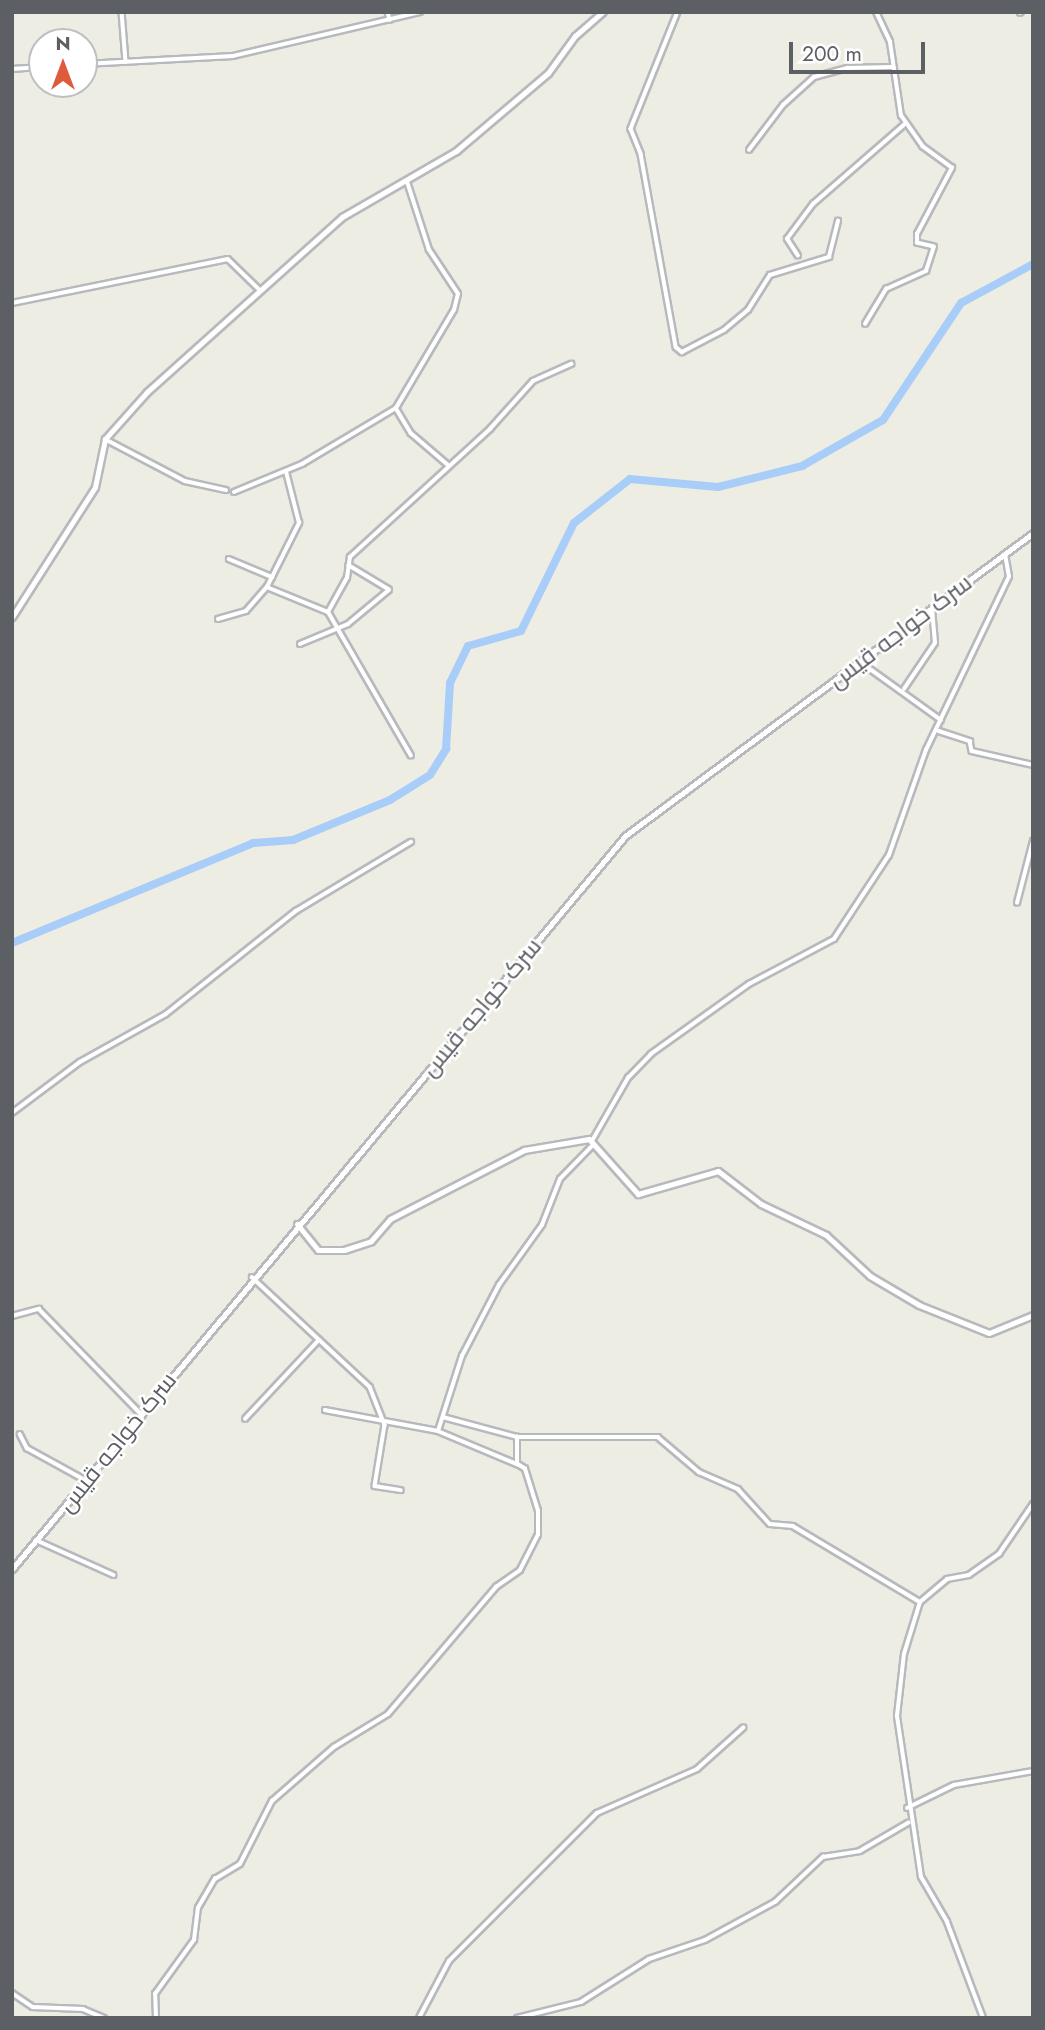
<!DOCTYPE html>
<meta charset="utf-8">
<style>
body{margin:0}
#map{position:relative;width:1045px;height:2030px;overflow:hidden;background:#eeede4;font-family:Jost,Cairo,sans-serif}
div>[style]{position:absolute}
.river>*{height:8px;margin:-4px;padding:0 4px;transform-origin:4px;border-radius:4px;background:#a9cdf9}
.roads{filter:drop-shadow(2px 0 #b7b9bd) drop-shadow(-2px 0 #b7b9bd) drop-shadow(0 2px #b7b9bd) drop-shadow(0 -2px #b7b9bd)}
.street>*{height:3.5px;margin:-1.75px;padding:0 1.75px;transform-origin:1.75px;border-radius:1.75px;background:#fff}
.secondary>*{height:5px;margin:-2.5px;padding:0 2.5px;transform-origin:2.5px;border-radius:2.5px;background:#fff}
span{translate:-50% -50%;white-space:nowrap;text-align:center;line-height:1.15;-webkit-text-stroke:5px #fff;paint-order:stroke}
.street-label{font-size:24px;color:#5c5f64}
.frame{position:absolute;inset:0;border:14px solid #5c5f64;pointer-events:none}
.north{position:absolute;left:28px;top:28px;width:70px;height:70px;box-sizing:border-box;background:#fff;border:2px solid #bebfc1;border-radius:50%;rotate:0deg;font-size:19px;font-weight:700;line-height:28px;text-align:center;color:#5c5f64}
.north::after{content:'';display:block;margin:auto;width:24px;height:32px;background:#de5b3b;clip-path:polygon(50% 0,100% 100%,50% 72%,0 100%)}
.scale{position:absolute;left:789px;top:42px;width:136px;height:32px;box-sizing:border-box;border:4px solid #5c5f64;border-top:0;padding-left:9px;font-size:21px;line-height:24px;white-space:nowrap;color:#5c5f64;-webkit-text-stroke:5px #fff;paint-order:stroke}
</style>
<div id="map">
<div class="river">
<div style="left:12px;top:943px;width:261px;rotate:-22.5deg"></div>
<div style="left:253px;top:843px;width:40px;rotate:-4.3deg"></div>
<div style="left:293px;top:840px;width:105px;rotate:-22.4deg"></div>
<div style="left:390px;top:800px;width:47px;rotate:-32deg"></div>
<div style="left:430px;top:775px;width:31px;rotate:-58deg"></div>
<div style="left:446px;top:749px;width:66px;rotate:-86.5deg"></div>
<div style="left:450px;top:683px;width:41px;rotate:-64.1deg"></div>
<div style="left:468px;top:646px;width:55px;rotate:-15.8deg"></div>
<div style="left:521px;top:631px;width:120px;rotate:-63.9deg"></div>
<div style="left:574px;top:523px;width:71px;rotate:-38.2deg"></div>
<div style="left:630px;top:479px;width:88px;rotate:5.2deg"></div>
<div style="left:718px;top:487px;width:87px;rotate:-14deg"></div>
<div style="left:802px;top:466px;width:93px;rotate:-29.6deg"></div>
<div style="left:883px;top:420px;width:141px;rotate:-56.3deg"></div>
<div style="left:961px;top:303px;width:82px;rotate:-28.4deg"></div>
</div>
<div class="roads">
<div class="street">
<div style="left:122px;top:12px;width:50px;rotate:85.4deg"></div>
<div style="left:388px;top:12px;width:8px;rotate:76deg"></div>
<div style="left:678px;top:12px;width:126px;rotate:111.9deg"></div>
<div style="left:631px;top:129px;width:27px;rotate:68deg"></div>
<div style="left:641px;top:154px;width:196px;rotate:79.7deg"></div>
<div style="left:676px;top:347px;width:8px;rotate:40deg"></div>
<div style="left:682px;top:352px;width:47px;rotate:-27.6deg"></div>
<div style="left:724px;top:330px;width:31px;rotate:-40deg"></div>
<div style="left:748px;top:310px;width:41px;rotate:-57.8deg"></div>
<div style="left:770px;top:275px;width:62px;rotate:-17deg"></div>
<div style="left:829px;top:257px;width:37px;rotate:-76deg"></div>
<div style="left:1020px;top:13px;width:1px;rotate:-45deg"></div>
<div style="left:84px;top:64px;width:149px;rotate:-3.1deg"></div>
<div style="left:233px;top:56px;width:192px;rotate:-13.2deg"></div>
<div style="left:12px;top:69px;width:30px;rotate:-4deg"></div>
<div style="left:749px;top:150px;width:56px;rotate:-52.9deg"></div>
<div style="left:783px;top:105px;width:42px;rotate:-42.1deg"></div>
<div style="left:814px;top:77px;width:35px;rotate:-15deg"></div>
<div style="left:848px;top:68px;width:45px;rotate:-1.3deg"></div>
<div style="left:798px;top:256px;width:20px;rotate:-123deg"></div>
<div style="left:787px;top:239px;width:44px;rotate:-53.4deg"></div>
<div style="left:813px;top:204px;width:122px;rotate:-41deg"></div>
<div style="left:12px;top:303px;width:220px;rotate:-11.5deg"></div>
<div style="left:228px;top:259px;width:45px;rotate:44.1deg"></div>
<div style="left:865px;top:324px;width:41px;rotate:-59deg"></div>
<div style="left:886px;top:289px;width:44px;rotate:-24.2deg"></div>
<div style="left:926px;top:271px;width:25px;rotate:-72deg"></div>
<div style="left:934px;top:247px;width:17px;rotate:-167deg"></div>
<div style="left:917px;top:243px;width:9px;rotate:-90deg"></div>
<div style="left:917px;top:234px;width:75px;rotate:-62.1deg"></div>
<div style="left:952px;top:168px;width:36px;rotate:-144deg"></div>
<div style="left:923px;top:147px;width:38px;rotate:-125deg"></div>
<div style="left:901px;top:116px;width:75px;rotate:-98.5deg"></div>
<div style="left:890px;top:42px;width:33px;rotate:-115deg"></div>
<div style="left:396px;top:408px;width:29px;rotate:59deg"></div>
<div style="left:411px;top:433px;width:48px;rotate:40.7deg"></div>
<div style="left:105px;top:439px;width:90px;rotate:27.7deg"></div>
<div style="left:185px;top:481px;width:42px;rotate:12.4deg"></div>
<div style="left:234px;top:492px;width:74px;rotate:-22.4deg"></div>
<div style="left:302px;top:464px;width:109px;rotate:-30.8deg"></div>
<div style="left:396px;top:408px;width:114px;rotate:-59.4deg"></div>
<div style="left:454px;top:310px;width:16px;rotate:-76deg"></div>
<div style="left:458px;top:294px;width:53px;rotate:-123.4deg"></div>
<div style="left:429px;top:250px;width:71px;rotate:-107.9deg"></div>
<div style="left:229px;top:559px;width:47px;rotate:22.7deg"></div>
<div style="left:267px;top:587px;width:66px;rotate:22.3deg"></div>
<div style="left:218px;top:619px;width:29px;rotate:-16deg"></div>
<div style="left:246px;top:611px;width:32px;rotate:-49deg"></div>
<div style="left:267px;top:587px;width:72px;rotate:-63.4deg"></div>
<div style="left:299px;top:523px;width:53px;rotate:-104.3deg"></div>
<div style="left:300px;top:644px;width:52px;rotate:-22.6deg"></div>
<div style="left:348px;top:624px;width:53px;rotate:-39.7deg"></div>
<div style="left:389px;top:590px;width:47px;rotate:-149deg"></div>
<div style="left:859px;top:661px;width:101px;rotate:35.7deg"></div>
<div style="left:904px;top:689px;width:55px;rotate:-56deg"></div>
<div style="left:935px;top:643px;width:35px;rotate:-95deg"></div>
<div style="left:939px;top:731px;width:33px;rotate:18deg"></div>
<div style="left:970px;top:741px;width:10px;rotate:79deg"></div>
<div style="left:972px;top:751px;width:63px;rotate:12.9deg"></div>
<div style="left:411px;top:756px;width:166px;rotate:-120deg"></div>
<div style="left:328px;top:612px;width:39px;rotate:-61deg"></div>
<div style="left:347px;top:578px;width:21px;rotate:-82deg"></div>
<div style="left:350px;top:557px;width:190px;rotate:-42.4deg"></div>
<div style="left:490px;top:429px;width:64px;rotate:-48.1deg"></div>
<div style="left:533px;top:381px;width:42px;rotate:-24.1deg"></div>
<div style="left:1017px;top:903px;width:64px;rotate:-75.5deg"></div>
<div style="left:12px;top:1113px;width:85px;rotate:-36.9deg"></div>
<div style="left:80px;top:1062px;width:98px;rotate:-29.2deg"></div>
<div style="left:166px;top:1014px;width:166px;rotate:-38.4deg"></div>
<div style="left:296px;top:911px;width:134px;rotate:-31deg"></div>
<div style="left:592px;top:1141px;width:73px;rotate:-60.3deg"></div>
<div style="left:628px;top:1078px;width:33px;rotate:-46deg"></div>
<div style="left:651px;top:1054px;width:120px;rotate:-35.5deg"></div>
<div style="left:749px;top:984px;width:96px;rotate:-27.9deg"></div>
<div style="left:834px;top:939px;width:100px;rotate:-56.8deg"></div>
<div style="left:889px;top:855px;width:111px;rotate:-70.6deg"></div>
<div style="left:926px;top:750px;width:192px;rotate:-64.4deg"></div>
<div style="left:1009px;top:577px;width:23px;rotate:-100deg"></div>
<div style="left:252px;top:1277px;width:161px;rotate:43deg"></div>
<div style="left:370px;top:1387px;width:41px;rotate:68.5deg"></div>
<div style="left:385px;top:1425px;width:62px;rotate:99.3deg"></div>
<div style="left:375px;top:1486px;width:26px;rotate:9deg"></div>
<div style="left:12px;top:1316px;width:28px;rotate:-15deg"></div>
<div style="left:39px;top:1309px;width:145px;rotate:45.8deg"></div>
<div style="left:325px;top:1410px;width:115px;rotate:10.5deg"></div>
<div style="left:438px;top:1431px;width:86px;rotate:22.7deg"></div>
<div style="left:443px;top:1417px;width:77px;rotate:15.1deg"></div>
<div style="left:517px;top:1437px;width:141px"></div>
<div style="left:658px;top:1437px;width:54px;rotate:40.5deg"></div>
<div style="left:699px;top:1472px;width:43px;rotate:23.6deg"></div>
<div style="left:738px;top:1489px;width:47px;rotate:47.6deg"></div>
<div style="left:770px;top:1524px;width:23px;rotate:5deg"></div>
<div style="left:793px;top:1526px;width:148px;rotate:30.9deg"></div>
<div style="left:245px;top:1419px;width:108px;rotate:-46.9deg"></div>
<div style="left:438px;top:1431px;width:79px;rotate:-72.3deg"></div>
<div style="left:462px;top:1356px;width:80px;rotate:-62.5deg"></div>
<div style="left:499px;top:1285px;width:74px;rotate:-54.4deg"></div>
<div style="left:542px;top:1225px;width:49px;rotate:-68.6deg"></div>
<div style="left:560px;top:1179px;width:47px;rotate:-45.9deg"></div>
<div style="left:20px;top:1434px;width:16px;rotate:63deg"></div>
<div style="left:27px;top:1448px;width:66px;rotate:28.9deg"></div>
<div style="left:36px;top:1540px;width:85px;rotate:24.2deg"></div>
<div style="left:907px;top:1808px;width:52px;rotate:-26.1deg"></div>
<div style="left:954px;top:1785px;width:80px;rotate:-10deg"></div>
<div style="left:12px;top:1993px;width:25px;rotate:34deg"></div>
<div style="left:33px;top:2007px;width:50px;rotate:2.3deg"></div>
<div style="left:83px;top:2009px;width:23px;rotate:23deg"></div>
<div style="left:156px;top:2018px;width:24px;rotate:-92deg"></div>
<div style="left:155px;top:1994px;width:67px;rotate:-54.2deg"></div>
<div style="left:194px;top:1940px;width:32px;rotate:-83deg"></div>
<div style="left:198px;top:1908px;width:34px;rotate:-60deg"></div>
<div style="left:215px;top:1879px;width:29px;rotate:-31deg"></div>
<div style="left:240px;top:1864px;width:71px;rotate:-63.1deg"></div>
<div style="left:272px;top:1801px;width:82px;rotate:-41.1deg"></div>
<div style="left:334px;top:1747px;width:63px;rotate:-31.4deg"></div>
<div style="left:388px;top:1714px;width:167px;rotate:-49.6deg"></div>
<div style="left:496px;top:1587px;width:29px;rotate:-35deg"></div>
<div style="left:520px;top:1570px;width:39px;rotate:-63deg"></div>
<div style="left:538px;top:1535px;width:24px;rotate:-90deg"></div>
<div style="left:538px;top:1511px;width:44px;rotate:-107.2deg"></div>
<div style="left:525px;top:1469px;width:9px;rotate:-148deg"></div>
<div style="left:517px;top:1464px;width:27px;rotate:-90deg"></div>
<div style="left:419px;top:2018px;width:64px;rotate:-62.2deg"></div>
<div style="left:449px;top:1961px;width:209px;rotate:-45deg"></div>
<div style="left:597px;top:1813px;width:109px;rotate:-23.7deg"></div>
<div style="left:697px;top:1769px;width:62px;rotate:-41.7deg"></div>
<div style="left:517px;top:2018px;width:66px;rotate:-14deg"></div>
<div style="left:581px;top:2002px;width:80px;rotate:-32.3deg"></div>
<div style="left:649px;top:1959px;width:59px;rotate:-18.7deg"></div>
<div style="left:705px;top:1940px;width:80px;rotate:-28.5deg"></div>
<div style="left:775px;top:1902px;width:66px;rotate:-43.2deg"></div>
<div style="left:823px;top:1857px;width:37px;rotate:-9deg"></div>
<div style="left:860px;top:1851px;width:56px;rotate:-30.3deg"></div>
<div style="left:983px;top:2018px;width:103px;rotate:-110.6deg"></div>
<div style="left:947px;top:1922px;width:52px;rotate:-120deg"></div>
<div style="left:921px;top:1877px;width:163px;rotate:-98.5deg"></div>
<div style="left:897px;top:1716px;width:62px;rotate:-83.6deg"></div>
<div style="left:904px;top:1654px;width:54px;rotate:-72.9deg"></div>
<div style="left:920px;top:1602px;width:35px;rotate:-40deg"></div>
<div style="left:947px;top:1579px;width:22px;rotate:-10deg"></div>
<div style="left:969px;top:1575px;width:37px;rotate:-35deg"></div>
<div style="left:999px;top:1554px;width:60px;rotate:-55.8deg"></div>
</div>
<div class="secondary">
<div style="left:12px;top:617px;width:154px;rotate:-57.4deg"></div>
<div style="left:95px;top:487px;width:49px;rotate:-78.2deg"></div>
<div style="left:105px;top:439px;width:63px;rotate:-48.2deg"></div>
<div style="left:147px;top:392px;width:262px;rotate:-41.9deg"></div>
<div style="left:342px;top:217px;width:132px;rotate:-30.1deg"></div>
<div style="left:456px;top:151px;width:121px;rotate:-40.3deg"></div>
<div style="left:548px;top:73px;width:46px;rotate:-53.9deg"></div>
<div style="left:575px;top:36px;width:37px;rotate:-41deg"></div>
<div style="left:297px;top:1224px;width:33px;rotate:51deg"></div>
<div style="left:318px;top:1250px;width:26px"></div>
<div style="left:344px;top:1250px;width:28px;rotate:-18deg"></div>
<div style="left:371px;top:1241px;width:29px;rotate:-49deg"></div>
<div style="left:390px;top:1219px;width:151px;rotate:-27.2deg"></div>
<div style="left:524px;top:1150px;width:66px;rotate:-9.6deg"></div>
<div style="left:589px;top:1139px;width:74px;rotate:48.3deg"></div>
<div style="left:638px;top:1194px;width:83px;rotate:-16deg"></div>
<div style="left:718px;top:1171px;width:54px;rotate:37.5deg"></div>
<div style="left:761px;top:1204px;width:72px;rotate:25.5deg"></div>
<div style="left:826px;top:1235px;width:60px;rotate:43deg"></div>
<div style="left:870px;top:1276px;width:57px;rotate:30.6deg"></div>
<div style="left:919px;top:1305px;width:75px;rotate:21.8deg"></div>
<div style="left:989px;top:1333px;width:48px;rotate:-22.2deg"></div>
<div style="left:12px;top:1569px;width:956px;rotate:-50.09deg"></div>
<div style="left:625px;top:836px;width:508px;rotate:-36.6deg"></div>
</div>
</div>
<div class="street-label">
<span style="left:900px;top:631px;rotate:-37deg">سرک خواجه قیس</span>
<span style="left:481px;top:1007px;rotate:-50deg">سرک خواجه قیس</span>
<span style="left:117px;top:1442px;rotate:-51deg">سرک خواجه قیس</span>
</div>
<div class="frame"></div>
<div class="north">N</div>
<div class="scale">200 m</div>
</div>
